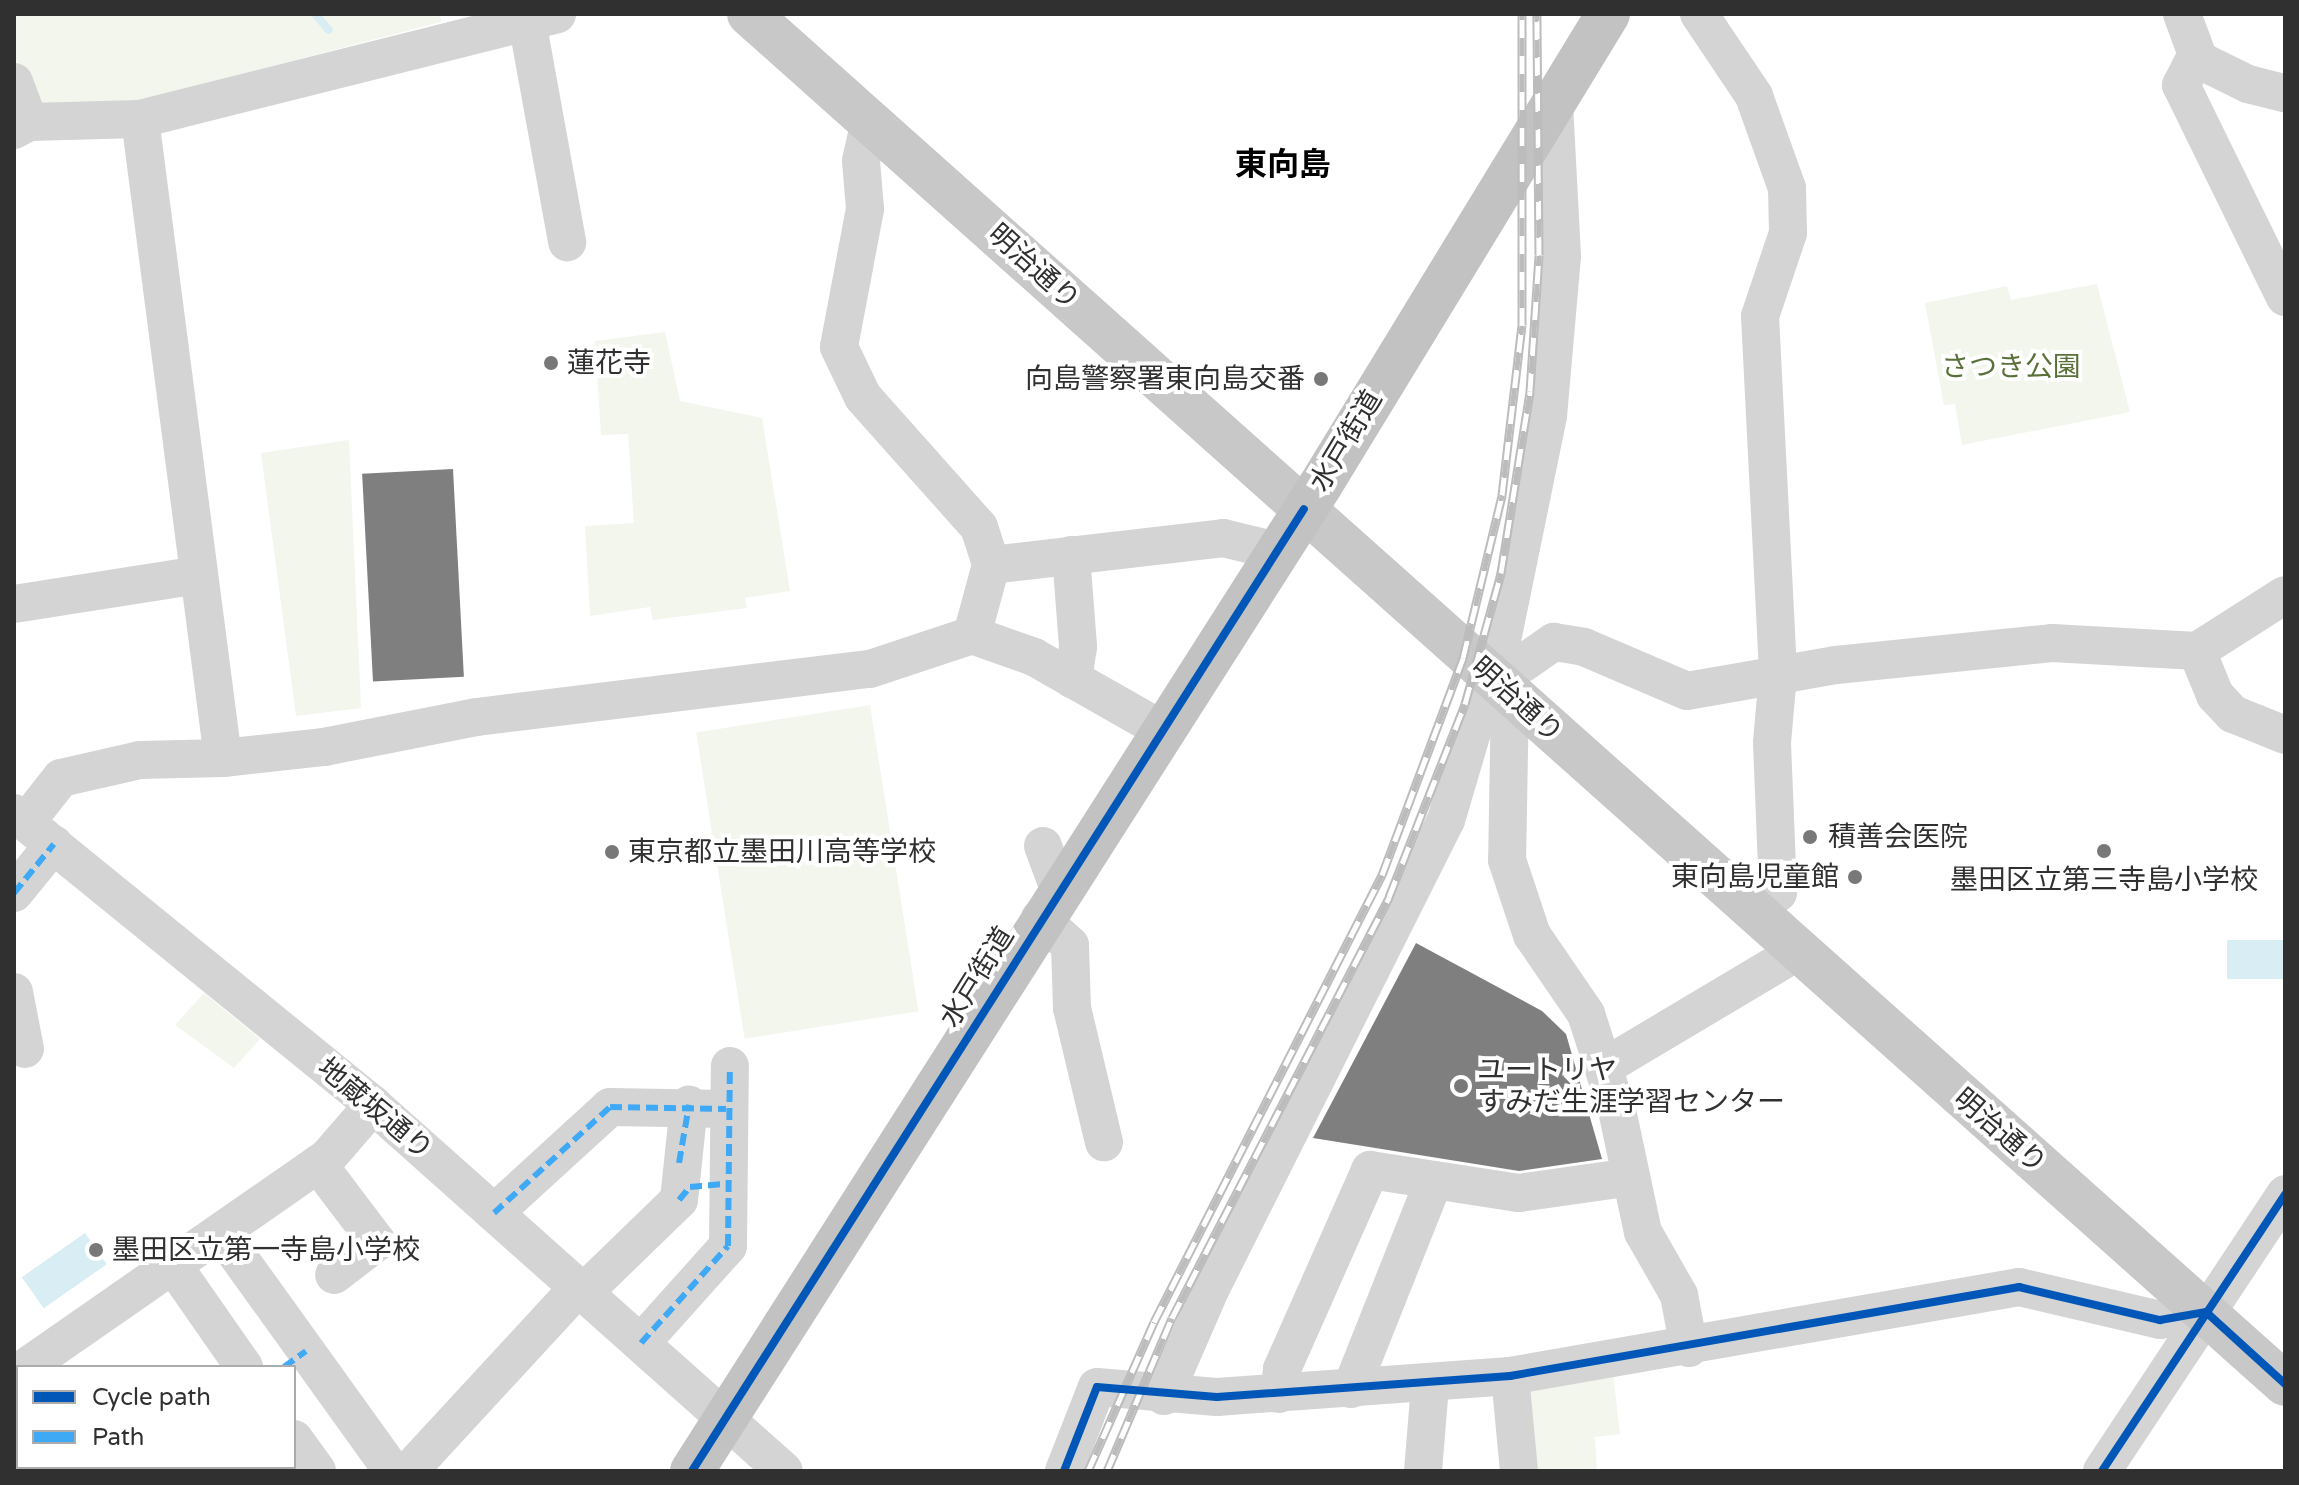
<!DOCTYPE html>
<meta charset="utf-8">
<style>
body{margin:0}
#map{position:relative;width:2299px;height:1485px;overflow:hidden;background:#fff;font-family:"Varela Round","Noto Sans JP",sans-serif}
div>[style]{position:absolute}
.green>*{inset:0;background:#f2f6ec;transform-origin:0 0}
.water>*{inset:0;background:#d8edf4;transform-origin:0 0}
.stream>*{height:8px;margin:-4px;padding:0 4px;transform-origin:4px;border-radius:4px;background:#d8edf4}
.building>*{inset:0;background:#7f7f7f;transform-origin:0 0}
.minor>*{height:38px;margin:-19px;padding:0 19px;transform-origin:19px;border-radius:19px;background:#d4d4d4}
.major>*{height:44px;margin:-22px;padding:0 22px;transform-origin:22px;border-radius:22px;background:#c8c8c8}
.highway>*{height:44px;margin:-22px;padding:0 22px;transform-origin:22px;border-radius:22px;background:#c2c2c2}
.rail>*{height:9px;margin-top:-4.5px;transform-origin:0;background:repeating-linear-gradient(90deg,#fff 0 18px,#bcbcbc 0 36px);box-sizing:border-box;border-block:2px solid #bcbcbc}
.quiet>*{height:6px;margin-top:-3px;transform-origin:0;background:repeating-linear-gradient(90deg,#3fa9f5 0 12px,transparent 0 18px)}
.cycleway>*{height:8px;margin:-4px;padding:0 4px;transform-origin:4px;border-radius:4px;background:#0057b8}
.dots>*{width:22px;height:22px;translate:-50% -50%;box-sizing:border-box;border:4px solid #fff;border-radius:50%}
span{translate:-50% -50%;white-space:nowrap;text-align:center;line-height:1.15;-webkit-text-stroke:8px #fff;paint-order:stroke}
.street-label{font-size:28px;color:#303030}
.poi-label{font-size:28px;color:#303030}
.left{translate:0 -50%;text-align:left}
.right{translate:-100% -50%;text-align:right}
.park-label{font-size:28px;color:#597039}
.quarter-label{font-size:32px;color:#000;font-weight:700}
.frame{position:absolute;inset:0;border:16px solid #303030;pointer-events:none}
.legend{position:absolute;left:16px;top:1365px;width:280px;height:104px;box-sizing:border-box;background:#fff;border:2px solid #acacac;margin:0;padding:10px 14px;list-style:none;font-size:24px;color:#303030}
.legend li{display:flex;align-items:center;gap:16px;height:40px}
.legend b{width:40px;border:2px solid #acacac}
</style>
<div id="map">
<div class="green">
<div style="clip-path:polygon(14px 14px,440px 14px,441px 22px,138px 101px,35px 107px,14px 55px)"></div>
<div style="clip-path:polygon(2097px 284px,2130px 412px,1962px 445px,1955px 404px,1944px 405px,1925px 303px,2007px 286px,2011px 300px)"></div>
<div style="clip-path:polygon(665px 332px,680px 401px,762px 418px,790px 591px,745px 598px,747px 608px,653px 620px,650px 607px,590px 616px,585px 526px,634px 523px,628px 434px,601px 435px,595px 341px)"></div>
<div style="clip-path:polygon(349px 440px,361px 708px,296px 716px,261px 453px)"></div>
<div style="left:870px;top:705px;width:310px;height:176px;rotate:81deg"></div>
<div style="clip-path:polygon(204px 993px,260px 1039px,234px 1068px,175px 1025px)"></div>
<div style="clip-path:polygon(1613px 1373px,1620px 1434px,1595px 1437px,1597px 1471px,1533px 1471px,1527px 1387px)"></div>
</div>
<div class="water">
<div style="left:2285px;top:940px;width:39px;height:58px;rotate:90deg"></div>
<div style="left:85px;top:1233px;width:38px;height:77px;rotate:55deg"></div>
</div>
<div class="stream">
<div style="left:315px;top:14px;width:21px;rotate:49deg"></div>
</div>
<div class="building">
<div style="left:453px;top:469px;width:208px;height:91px;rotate:87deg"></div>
<div style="clip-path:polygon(1416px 943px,1542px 1011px,1566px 1034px,1602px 1159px,1519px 1171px,1313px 1138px)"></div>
</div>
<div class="minor">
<div style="left:1699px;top:14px;width:99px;rotate:56.1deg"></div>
<div style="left:1754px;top:96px;width:98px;rotate:70.3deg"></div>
<div style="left:1787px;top:188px;width:45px;rotate:88.7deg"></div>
<div style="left:1788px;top:233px;width:88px;rotate:108.6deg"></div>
<div style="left:1760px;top:316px;width:358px;rotate:87.1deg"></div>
<div style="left:1778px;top:674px;width:69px;rotate:95deg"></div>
<div style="left:1772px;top:743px;width:150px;rotate:87.7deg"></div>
<div style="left:2182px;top:14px;width:49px;rotate:69.7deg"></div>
<div style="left:2199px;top:60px;width:55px;rotate:26.1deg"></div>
<div style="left:2248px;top:84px;width:38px;rotate:14deg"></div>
<div style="left:527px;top:21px;width:225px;rotate:79.7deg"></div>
<div style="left:2196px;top:56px;width:33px;rotate:117deg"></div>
<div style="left:2181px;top:85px;width:236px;rotate:63.9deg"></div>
<div style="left:14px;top:82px;width:43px;rotate:69.4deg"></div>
<div style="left:870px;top:120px;width:42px;rotate:102.4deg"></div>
<div style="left:861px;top:161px;width:48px;rotate:85.2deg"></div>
<div style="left:865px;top:209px;width:140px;rotate:100.7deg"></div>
<div style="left:839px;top:347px;width:55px;rotate:64.4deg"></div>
<div style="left:863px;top:397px;width:174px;rotate:48.3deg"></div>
<div style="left:979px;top:527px;width:40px;rotate:72deg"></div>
<div style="left:991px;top:565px;width:73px;rotate:105.2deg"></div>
<div style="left:14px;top:130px;width:17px;rotate:-28deg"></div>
<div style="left:29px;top:122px;width:111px;rotate:-1.5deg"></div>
<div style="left:140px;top:119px;width:430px;rotate:-14.1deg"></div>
<div style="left:1071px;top:555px;width:92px;rotate:85.6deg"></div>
<div style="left:1078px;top:647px;width:33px;rotate:99deg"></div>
<div style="left:991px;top:565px;width:234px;rotate:-6.6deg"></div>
<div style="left:1223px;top:538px;width:56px;rotate:13.5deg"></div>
<div style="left:14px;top:604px;width:187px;rotate:-8.9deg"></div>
<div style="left:1501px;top:645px;width:234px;rotate:-78.4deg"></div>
<div style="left:1548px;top:416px;width:161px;rotate:-85deg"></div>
<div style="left:1562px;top:256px;width:151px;rotate:-93deg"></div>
<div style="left:2197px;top:651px;width:48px;rotate:67.8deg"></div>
<div style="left:2215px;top:695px;width:26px;rotate:47deg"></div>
<div style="left:2233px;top:714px;width:56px;rotate:22deg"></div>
<div style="left:1522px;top:664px;width:39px;rotate:-35deg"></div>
<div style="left:1554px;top:642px;width:30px;rotate:9deg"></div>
<div style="left:1584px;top:647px;width:112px;rotate:23.1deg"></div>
<div style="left:1687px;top:691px;width:151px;rotate:-9.9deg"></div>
<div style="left:1836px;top:665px;width:217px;rotate:-5.8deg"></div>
<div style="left:2052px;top:643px;width:145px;rotate:3.2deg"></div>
<div style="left:2197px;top:651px;width:104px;rotate:-32.5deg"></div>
<div style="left:1510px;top:694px;width:166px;rotate:91deg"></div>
<div style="left:1507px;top:860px;width:79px;rotate:71.6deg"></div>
<div style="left:1532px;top:935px;width:96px;rotate:55.6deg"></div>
<div style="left:1586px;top:1014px;width:101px;rotate:72.1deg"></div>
<div style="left:1617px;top:1110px;width:125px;rotate:78deg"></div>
<div style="left:1643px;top:1232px;width:73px;rotate:60.3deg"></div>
<div style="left:1679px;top:1295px;width:54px;rotate:79.3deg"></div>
<div style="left:223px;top:758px;width:102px;rotate:-6.2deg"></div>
<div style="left:324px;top:747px;width:156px;rotate:-11.1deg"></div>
<div style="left:477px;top:717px;width:396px;rotate:-7deg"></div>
<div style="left:870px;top:669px;width:108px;rotate:-18.4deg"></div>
<div style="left:972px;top:635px;width:66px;rotate:19.5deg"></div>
<div style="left:1034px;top:657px;width:146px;rotate:29.6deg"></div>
<div style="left:14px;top:813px;width:463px;rotate:39.1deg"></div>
<div style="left:373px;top:1105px;width:550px;rotate:41.69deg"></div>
<div style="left:27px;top:821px;width:55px;rotate:-51.7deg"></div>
<div style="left:61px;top:778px;width:81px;rotate:-12.8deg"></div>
<div style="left:140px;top:760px;width:83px;rotate:-1.4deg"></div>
<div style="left:223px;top:758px;width:644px;rotate:-97.4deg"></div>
<div style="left:1043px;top:846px;width:46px;rotate:69.6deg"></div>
<div style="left:14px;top:893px;width:63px;rotate:-50.8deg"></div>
<div style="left:1040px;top:918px;width:40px;rotate:42deg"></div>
<div style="left:1070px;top:945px;width:63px;rotate:88.2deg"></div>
<div style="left:1072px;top:1008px;width:138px;rotate:76.6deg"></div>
<div style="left:14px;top:992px;width:58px;rotate:79.1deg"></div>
<div style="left:1604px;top:1067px;width:228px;rotate:-30.8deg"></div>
<div style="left:318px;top:1164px;width:98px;rotate:52.9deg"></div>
<div style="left:377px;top:1242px;width:54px;rotate:142.5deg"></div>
<div style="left:494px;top:1213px;width:157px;rotate:-42.4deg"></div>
<div style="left:610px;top:1107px;width:116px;rotate:1deg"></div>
<div style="left:222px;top:1234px;width:292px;rotate:54.3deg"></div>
<div style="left:175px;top:1268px;width:121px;rotate:55.1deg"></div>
<div style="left:584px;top:1292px;width:132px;rotate:-44.1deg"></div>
<div style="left:679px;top:1200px;width:96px;rotate:-84deg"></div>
<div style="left:641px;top:1343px;width:130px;rotate:-48.1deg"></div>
<div style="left:728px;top:1246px;width:180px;rotate:-89.4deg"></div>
<div style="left:26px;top:1367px;width:368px;rotate:-34.8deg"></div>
<div style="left:328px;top:1157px;width:69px;rotate:-49.1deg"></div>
<div style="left:1510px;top:1376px;width:95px;rotate:84.6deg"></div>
<div style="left:1351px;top:1389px;width:225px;rotate:-68.3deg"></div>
<div style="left:1279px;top:1394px;width:25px;rotate:-83deg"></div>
<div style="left:1282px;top:1369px;width:218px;rotate:-66.1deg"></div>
<div style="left:1370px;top:1170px;width:151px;rotate:8.8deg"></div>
<div style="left:1519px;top:1193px;width:113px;rotate:-8.1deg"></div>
<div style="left:14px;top:1396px;width:6px;rotate:51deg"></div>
<div style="left:1164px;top:1396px;width:118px;rotate:-66.5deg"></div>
<div style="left:1211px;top:1288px;width:524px;rotate:-63.34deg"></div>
<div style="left:1446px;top:820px;width:151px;rotate:-73.5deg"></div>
<div style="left:294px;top:1439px;width:39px;rotate:54deg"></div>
<div style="left:72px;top:1467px;width:6px;rotate:45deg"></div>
<div style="left:409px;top:1471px;width:249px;rotate:-47.3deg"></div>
<div style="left:1064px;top:1471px;width:90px;rotate:-68.6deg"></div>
<div style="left:1097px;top:1387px;width:120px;rotate:4.8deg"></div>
<div style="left:1217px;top:1397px;width:294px;rotate:-4.1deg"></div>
<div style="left:1510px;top:1376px;width:517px;rotate:-9.92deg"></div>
<div style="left:2019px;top:1287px;width:145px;rotate:13.2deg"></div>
<div style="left:2160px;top:1320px;width:47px;rotate:-9.9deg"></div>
<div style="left:1423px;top:1471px;width:86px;rotate:-85.3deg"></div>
<div style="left:2102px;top:1471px;width:332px;rotate:-56.5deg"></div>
</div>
<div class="major">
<div style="left:749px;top:14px;width:2058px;rotate:41.73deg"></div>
</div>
<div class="highway">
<div style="left:692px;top:1471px;width:1168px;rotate:-57.48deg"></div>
<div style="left:1320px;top:486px;width:553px;rotate:-58.61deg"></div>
</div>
<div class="rail">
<div style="left:1088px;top:1471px;width:163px;rotate:-66.1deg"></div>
<div style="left:1154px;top:1322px;width:502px;rotate:-62.98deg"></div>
<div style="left:1382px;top:875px;width:232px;rotate:-69.5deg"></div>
<div style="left:1463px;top:658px;width:168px;rotate:-76.5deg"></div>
<div style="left:1502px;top:495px;width:171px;rotate:-83.3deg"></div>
<div style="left:1522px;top:325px;width:311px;rotate:-90deg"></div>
<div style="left:1107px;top:1471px;width:166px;rotate:-67deg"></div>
<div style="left:1172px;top:1318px;width:474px;rotate:-62.7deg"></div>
<div style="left:1389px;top:897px;width:207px;rotate:-68.5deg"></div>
<div style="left:1465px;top:704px;width:136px;rotate:-74.6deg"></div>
<div style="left:1501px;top:573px;width:184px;rotate:-80.9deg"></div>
<div style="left:1530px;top:391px;width:136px;rotate:-86.2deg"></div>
<div style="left:1539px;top:255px;width:241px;rotate:-90.5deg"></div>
</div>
<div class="quiet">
<div style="left:14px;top:893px;width:63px;rotate:-50.8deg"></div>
<div style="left:679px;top:1163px;width:59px;rotate:-80.2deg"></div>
<div style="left:679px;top:1200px;width:17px;rotate:-50deg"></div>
<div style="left:690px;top:1187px;width:36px;rotate:-5deg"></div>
<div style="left:494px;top:1213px;width:157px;rotate:-42.4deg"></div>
<div style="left:610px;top:1107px;width:116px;rotate:1deg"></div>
<div style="left:641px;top:1343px;width:130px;rotate:-48.1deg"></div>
<div style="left:728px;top:1246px;width:180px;rotate:-89.4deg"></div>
<div style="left:284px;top:1367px;width:27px;rotate:-36deg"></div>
</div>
<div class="cycleway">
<div style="left:2206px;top:1312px;width:107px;rotate:42.3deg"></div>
<div style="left:692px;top:1471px;width:1140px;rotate:-57.54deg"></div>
<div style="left:1064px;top:1471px;width:90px;rotate:-68.6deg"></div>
<div style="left:1097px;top:1387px;width:120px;rotate:4.8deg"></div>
<div style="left:1217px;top:1397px;width:294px;rotate:-4.1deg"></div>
<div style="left:1510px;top:1376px;width:517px;rotate:-9.92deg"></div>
<div style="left:2019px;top:1287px;width:145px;rotate:13.2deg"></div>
<div style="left:2160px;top:1320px;width:47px;rotate:-9.9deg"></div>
<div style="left:2102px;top:1471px;width:332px;rotate:-56.5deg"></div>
</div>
<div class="dots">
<div style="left:551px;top:363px;background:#787878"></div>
<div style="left:1321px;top:379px;background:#787878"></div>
<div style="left:1810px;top:837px;background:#787878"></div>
<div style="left:2104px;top:851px;background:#787878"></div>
<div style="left:612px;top:852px;background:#787878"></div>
<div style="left:1855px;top:877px;background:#787878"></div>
<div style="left:1461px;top:1086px;background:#787878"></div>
<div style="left:96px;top:1250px;background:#787878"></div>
</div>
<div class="street-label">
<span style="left:1034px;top:267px;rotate:42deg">明治通り</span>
<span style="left:1346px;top:441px;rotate:-59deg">水戸街道</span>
<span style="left:1517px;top:700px;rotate:42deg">明治通り</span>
<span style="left:977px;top:977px;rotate:-58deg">水戸街道</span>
<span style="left:375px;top:1109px;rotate:40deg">地蔵坂通り</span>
<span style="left:2000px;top:1131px;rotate:41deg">明治通り</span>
</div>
<div class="poi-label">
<span class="left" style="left:567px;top:363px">蓮花寺</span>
<span class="right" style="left:1305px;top:379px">向島警察署東向島交番</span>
<span class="left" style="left:1828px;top:837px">積善会医院</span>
<span class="left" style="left:628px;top:852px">東京都立墨田川高等学校</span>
<span class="right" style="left:1839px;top:877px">東向島児童館</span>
<span style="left:2104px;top:880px">墨田区立第三寺島小学校</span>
<span class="left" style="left:1477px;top:1086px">ユートリヤ<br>すみだ生涯学習センター</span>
<span class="left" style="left:112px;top:1250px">墨田区立第一寺島小学校</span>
</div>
<div class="park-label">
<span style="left:2011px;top:367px">さつき公園</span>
</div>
<div class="quarter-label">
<span style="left:1283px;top:165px">東向島</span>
</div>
<div class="frame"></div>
<ul class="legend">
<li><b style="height:10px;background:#0057b8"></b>Cycle path</li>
<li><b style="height:10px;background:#3fa9f5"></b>Path</li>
</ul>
</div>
